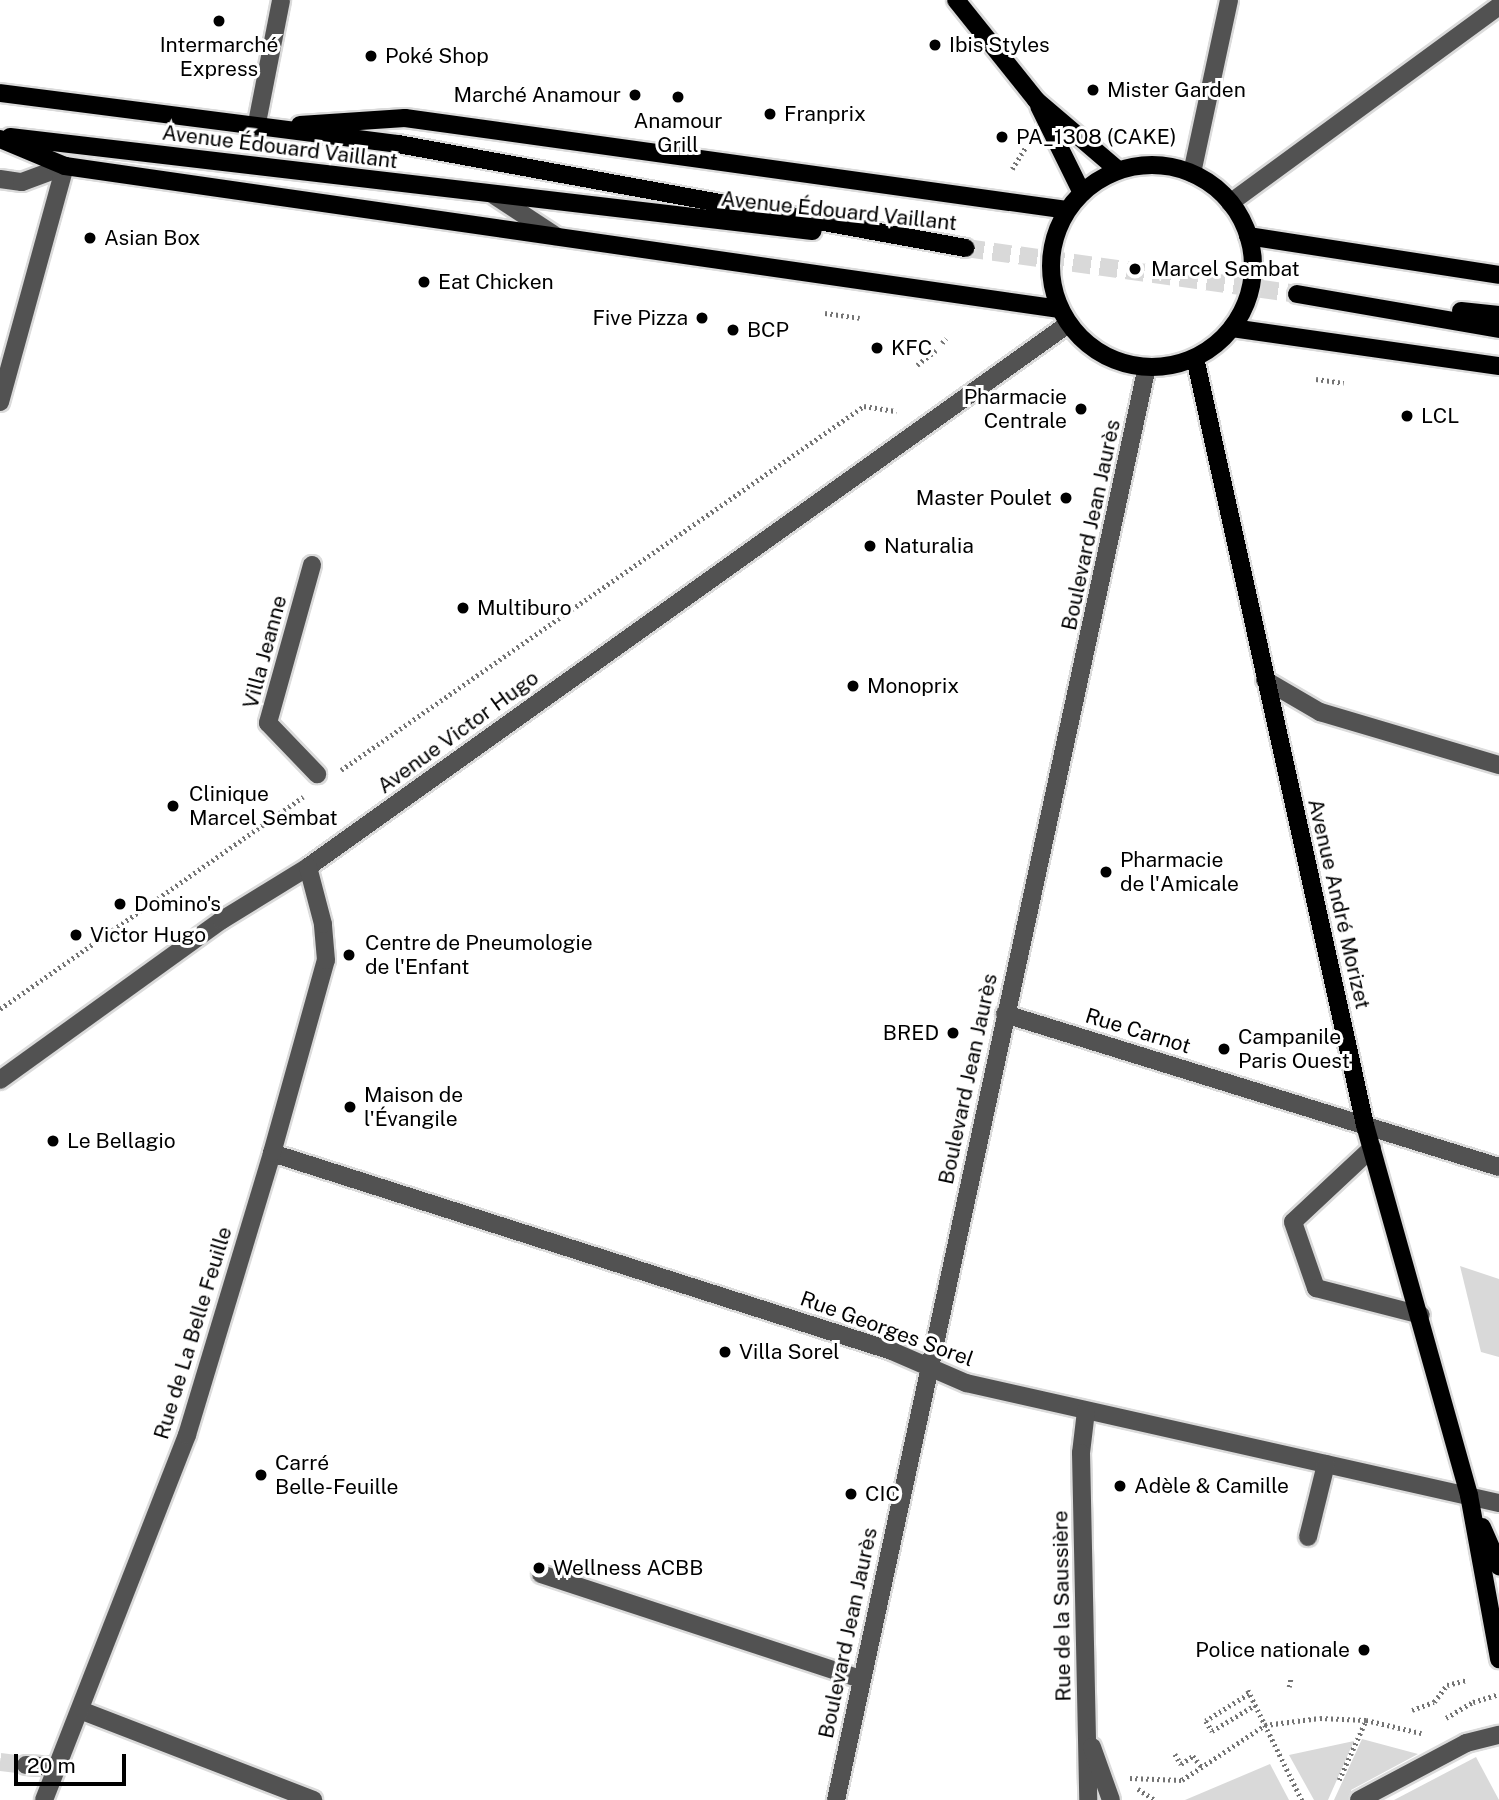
<!DOCTYPE html>
<meta charset="utf-8">
<style>
body{margin:0}
#map{position:relative;width:1499px;height:1800px;overflow:hidden;background:#fff;font-family:"Public Sans",sans-serif}
div>[style]{position:absolute}
.green>*{inset:0;background:#d9d9d9}
.minor-tunnel>*{height:18px;margin-top:-9px;transform-origin:0;background:repeating-linear-gradient(90deg,#d9d9d9 0 18px,transparent 0 27px)}
.major-tunnel>*{height:18px;margin-top:-9px;transform-origin:0;background:repeating-linear-gradient(90deg,#d9d9d9 0 18px,transparent 0 27px)}
.path>*{height:4.5px;margin-top:-2.25px;transform-origin:0;background:repeating-linear-gradient(90deg,#747474 0 2px,transparent 0 5.5px)}
.roads{filter:drop-shadow(2px 0 #dbdbdb) drop-shadow(-2px 0 #dbdbdb) drop-shadow(0 2px #dbdbdb) drop-shadow(0 -2px #dbdbdb)}
.minor>*{height:18px;margin:-9px;padding:0 9px;transform-origin:9px;border-radius:9px;background:#525252}
.major>*{height:18px;margin:-9px;padding:0 9px;transform-origin:9px;border-radius:9px;background:#000}
.major>.ring{margin:-9px;padding:0;box-sizing:content-box;background:none;border:18px solid #000;border-radius:50%}
.dots>*{width:19px;height:19px;translate:-50% -50%;box-sizing:border-box;border:4px solid #fff;border-radius:50%}
span{translate:-50% -50%;white-space:nowrap;text-align:center;line-height:1.15;-webkit-text-stroke:6px #fff;paint-order:stroke}
.poi-label{font-size:21px;color:#000}
.left{translate:0 -50%;text-align:left}
.right{translate:-100% -50%;text-align:right}
.street-label{font-size:21px;color:#000}
.scale{position:absolute;left:14px;top:1754px;width:112px;height:32px;box-sizing:border-box;border:4px solid #000;border-top:0;padding-left:9px;font-size:21px;line-height:24px;white-space:nowrap;color:#000;-webkit-text-stroke:5px #fff;paint-order:stroke}
</style>
<div id="map">
<div class="green">
<div style="clip-path:polygon(1460px 1266px,1499px 1279px,1499px 1357px,1481px 1352px)"></div>
<div style="clip-path:polygon(1362px 1739px,1418px 1754px,1351px 1790px,1355px 1800px,1334px 1800px)"></div>
<div style="clip-path:polygon(1354px 1741px,1328px 1800px,1314px 1800px,1289px 1755px)"></div>
<div style="clip-path:polygon(1476px 1757px,1499px 1800px,1394px 1800px)"></div>
<div style="clip-path:polygon(1270px 1764px,1289px 1800px,1185px 1800px)"></div>
</div>
<div class="minor-tunnel">
<div style="left:0;top:1762px;width:26px;rotate:7deg"></div>
</div>
<div class="major-tunnel">
<div style="left:966px;top:248px;width:334px;rotate:7.9deg"></div>
</div>
<div class="path">
<div style="left:1012px;top:169px;width:25px;rotate:-58deg"></div>
<div style="left:825px;top:313px;width:35px;rotate:8deg"></div>
<div style="left:942px;top:343px;width:6px;rotate:-51deg"></div>
<div style="left:917px;top:365px;width:24px;rotate:-38deg"></div>
<div style="left:1316px;top:379px;width:28px;rotate:8deg"></div>
<div style="left:341px;top:770px;width:637px;rotate:-34.84deg"></div>
<div style="left:864px;top:406px;width:33px;rotate:9deg"></div>
<div style="left:0;top:1009px;width:370px;rotate:-35deg"></div>
<div style="left:1289px;top:1687px;width:10px;rotate:-79deg"></div>
<div style="left:1248px;top:1690px;width:123px;rotate:63.9deg"></div>
<div style="left:1249px;top:1694px;width:51px;rotate:147.9deg"></div>
<div style="left:1206px;top:1721px;width:12px;rotate:59deg"></div>
<div style="left:1212px;top:1731px;width:50px;rotate:-31.2deg"></div>
<div style="left:1412px;top:1710px;width:23px;rotate:-20deg"></div>
<div style="left:1434px;top:1702px;width:21px;rotate:-53deg"></div>
<div style="left:1447px;top:1685px;width:21px;rotate:-14deg"></div>
<div style="left:1446px;top:1718px;width:31px;rotate:-31deg"></div>
<div style="left:1473px;top:1702px;width:27px;rotate:-17deg"></div>
<div style="left:1175px;top:1754px;width:12px;rotate:59deg"></div>
<div style="left:1181px;top:1764px;width:14px;rotate:-34deg"></div>
<div style="left:1193px;top:1756px;width:13px;rotate:51deg"></div>
<div style="left:1130px;top:1778px;width:52px;rotate:2.2deg"></div>
<div style="left:1182px;top:1780px;width:100px;rotate:-33.5deg"></div>
<div style="left:1265px;top:1725px;width:55px;rotate:-7.3deg"></div>
<div style="left:1320px;top:1718px;width:46px;rotate:2.5deg"></div>
<div style="left:1366px;top:1720px;width:57px;rotate:13.3deg"></div>
<div style="left:1339px;top:1780px;width:66px;rotate:-65.8deg"></div>
<div style="left:1138px;top:1789px;width:20px;rotate:33deg"></div>
</div>
<div class="roads">
<div class="minor">
<div style="left:256px;top:128px;width:130px;rotate:-78.9deg"></div>
<div style="left:1192px;top:173px;width:177px;rotate:-77.9deg"></div>
<div style="left:0;top:179px;width:22px;rotate:8deg"></div>
<div style="left:22px;top:182px;width:46px;rotate:-20.4deg"></div>
<div style="left:495px;top:196px;width:73px;rotate:33.3deg"></div>
<div style="left:1230px;top:203px;width:333px;rotate:-36.2deg"></div>
<div style="left:0;top:402px;width:245px;rotate:-74.6deg"></div>
<div style="left:312px;top:565px;width:164px;rotate:105.6deg"></div>
<div style="left:268px;top:723px;width:71px;rotate:46.1deg"></div>
<div style="left:1265px;top:680px;width:64px;rotate:30.2deg"></div>
<div style="left:1320px;top:712px;width:187px;rotate:16.5deg"></div>
<div style="left:1005px;top:1014px;width:517px;rotate:17.21deg"></div>
<div style="left:0;top:1080px;width:274px;rotate:-35.8deg"></div>
<div style="left:222px;top:920px;width:101px;rotate:-31.6deg"></div>
<div style="left:308px;top:867px;width:934px;rotate:-35.54deg"></div>
<div style="left:1372px;top:1148px;width:108px;rotate:136.9deg"></div>
<div style="left:1293px;top:1222px;width:70px;rotate:70.8deg"></div>
<div style="left:1316px;top:1288px;width:108px;rotate:14.4deg"></div>
<div style="left:272px;top:1153px;width:651px;rotate:17.71deg"></div>
<div style="left:892px;top:1351px;width:81px;rotate:23.4deg"></div>
<div style="left:966px;top:1383px;width:546px;rotate:12.69deg"></div>
<div style="left:1086px;top:1411px;width:42px;rotate:96.8deg"></div>
<div style="left:1081px;top:1453px;width:347px;rotate:88.8deg"></div>
<div style="left:1308px;top:1537px;width:75px;rotate:-76.1deg"></div>
<div style="left:541px;top:1574px;width:337px;rotate:18.2deg"></div>
<div style="left:80px;top:1710px;width:250px;rotate:21.1deg"></div>
<div style="left:1092px;top:1747px;width:56px;rotate:70.3deg"></div>
<div style="left:26px;top:1765px;width:30px;rotate:4deg"></div>
<div style="left:44px;top:1800px;width:392px;rotate:-68.6deg"></div>
<div style="left:187px;top:1435px;width:295px;rotate:-73.2deg"></div>
<div style="left:272px;top:1153px;width:200px;rotate:-74.4deg"></div>
<div style="left:326px;top:960px;width:36px;rotate:-95deg"></div>
<div style="left:323px;top:924px;width:59px;rotate:-104.7deg"></div>
<div style="left:836px;top:1800px;width:1466px;rotate:-77.76deg"></div>
<div style="left:1359px;top:1800px;width:121px;rotate:-28deg"></div>
<div style="left:1466px;top:1743px;width:34px;rotate:-14deg"></div>
</div>
<div class="major">
<div style="left:956px;top:0;width:128px;rotate:51.3deg"></div>
<div style="left:1036px;top:100px;width:108px;rotate:40.5deg"></div>
<div style="left:0;top:93px;width:401px;rotate:7.3deg"></div>
<div style="left:398px;top:144px;width:577px;rotate:10.38deg"></div>
<div style="left:1039px;top:106px;width:97px;rotate:63.7deg"></div>
<div style="left:300px;top:125px;width:105px;rotate:-3.8deg"></div>
<div style="left:405px;top:118px;width:668px;rotate:7.91deg"></div>
<div style="left:10px;top:137px;width:808px;rotate:6.68deg"></div>
<div style="left:0;top:139px;width:70px;rotate:22.6deg"></div>
<div style="left:65px;top:166px;width:1005px;rotate:8.18deg"></div>
<div class="ring" style="left:1051px;top:165px;width:184px;height:184px"></div>
<div style="left:1248px;top:236px;width:254px;rotate:8.8deg"></div>
<div style="left:1297px;top:294px;width:205px;rotate:9.8deg"></div>
<div style="left:1461px;top:311px;width:38px;rotate:6deg"></div>
<div style="left:1232px;top:328px;width:270px;rotate:8.1deg"></div>
<div style="left:1195px;top:358px;width:786px;rotate:77.5deg"></div>
<div style="left:1365px;top:1125px;width:384px;rotate:74.3deg"></div>
<div style="left:1469px;top:1495px;width:167px;rotate:79.6deg"></div>
<div style="left:1482px;top:1527px;width:43px;rotate:66.4deg"></div>
</div>
</div>
<div class="dots">
<div style="left:219px;top:21px;background:#000"></div>
<div style="left:935px;top:45px;background:#000"></div>
<div style="left:371px;top:56px;background:#000"></div>
<div style="left:1093px;top:90px;background:#000"></div>
<div style="left:635px;top:95px;background:#000"></div>
<div style="left:678px;top:97px;background:#000"></div>
<div style="left:770px;top:114px;background:#000"></div>
<div style="left:1002px;top:137px;background:#000"></div>
<div style="left:90px;top:238px;background:#000"></div>
<div style="left:1135px;top:269px;background:#000"></div>
<div style="left:424px;top:282px;background:#000"></div>
<div style="left:702px;top:318px;background:#000"></div>
<div style="left:733px;top:330px;background:#000"></div>
<div style="left:877px;top:348px;background:#000"></div>
<div style="left:1081px;top:409px;background:#000"></div>
<div style="left:1407px;top:416px;background:#000"></div>
<div style="left:1066px;top:498px;background:#000"></div>
<div style="left:870px;top:546px;background:#000"></div>
<div style="left:463px;top:608px;background:#000"></div>
<div style="left:853px;top:686px;background:#000"></div>
<div style="left:173px;top:806px;background:#000"></div>
<div style="left:1106px;top:872px;background:#000"></div>
<div style="left:120px;top:904px;background:#000"></div>
<div style="left:76px;top:935px;background:#000"></div>
<div style="left:349px;top:955px;background:#000"></div>
<div style="left:953px;top:1033px;background:#000"></div>
<div style="left:1224px;top:1049px;background:#000"></div>
<div style="left:350px;top:1107px;background:#000"></div>
<div style="left:53px;top:1141px;background:#000"></div>
<div style="left:725px;top:1352px;background:#000"></div>
<div style="left:261px;top:1475px;background:#000"></div>
<div style="left:1120px;top:1486px;background:#000"></div>
<div style="left:851px;top:1494px;background:#000"></div>
<div style="left:539px;top:1568px;background:#000"></div>
<div style="left:1364px;top:1650px;background:#000"></div>
</div>
<div class="poi-label">
<span style="left:219px;top:57px">Intermarché<br>Express</span>
<span class="left" style="left:949px;top:45px">Ibis Styles</span>
<span class="left" style="left:385px;top:56px">Poké Shop</span>
<span class="left" style="left:1107px;top:90px">Mister Garden</span>
<span class="right" style="left:621px;top:95px">Marché Anamour</span>
<span class="left" style="left:784px;top:114px">Franprix</span>
<span style="left:678px;top:133px">Anamour<br>Grill</span>
<span class="left" style="left:1016px;top:137px">PA_1308 (CAKE)</span>
<span class="left" style="left:104px;top:238px">Asian Box</span>
<span class="left" style="left:1151px;top:269px">Marcel Sembat</span>
<span class="left" style="left:438px;top:282px">Eat Chicken</span>
<span class="right" style="left:688px;top:318px">Five Pizza</span>
<span class="left" style="left:747px;top:330px">BCP</span>
<span class="left" style="left:891px;top:348px">KFC</span>
<span class="right" style="left:1067px;top:409px">Pharmacie<br>Centrale</span>
<span class="left" style="left:1421px;top:416px">LCL</span>
<span class="right" style="left:1052px;top:498px">Master Poulet</span>
<span class="left" style="left:884px;top:546px">Naturalia</span>
<span class="left" style="left:477px;top:608px">Multiburo</span>
<span class="left" style="left:867px;top:686px">Monoprix</span>
<span class="left" style="left:189px;top:806px">Clinique<br>Marcel Sembat</span>
<span class="left" style="left:1120px;top:872px">Pharmacie<br>de l'Amicale</span>
<span class="left" style="left:134px;top:904px">Domino's</span>
<span class="left" style="left:90px;top:935px">Victor Hugo</span>
<span class="left" style="left:365px;top:955px">Centre de Pneumologie<br>de l'Enfant</span>
<span class="right" style="left:939px;top:1033px">BRED</span>
<span class="left" style="left:1238px;top:1049px">Campanile<br>Paris Ouest</span>
<span class="left" style="left:364px;top:1107px">Maison de<br>l'Évangile</span>
<span class="left" style="left:67px;top:1141px">Le Bellagio</span>
<span class="left" style="left:739px;top:1352px">Villa Sorel</span>
<span class="left" style="left:275px;top:1475px">Carré<br>Belle-Feuille</span>
<span class="left" style="left:1134px;top:1486px">Adèle &amp; Camille</span>
<span class="left" style="left:865px;top:1494px">CIC</span>
<span class="left" style="left:553px;top:1568px">Wellness ACBB</span>
<span class="right" style="left:1350px;top:1650px">Police nationale</span>
</div>
<div class="street-label">
<span style="left:280px;top:147px;rotate:7deg">Avenue Édouard Vaillant</span>
<span style="left:839px;top:211px;rotate:6deg">Avenue Édouard Vaillant</span>
<span style="left:1091px;top:525px;rotate:-78deg">Boulevard Jean Jaurès</span>
<span style="left:265px;top:652px;rotate:-75deg">Villa Jeanne</span>
<span style="left:458px;top:732px;rotate:-36deg">Avenue Victor Hugo</span>
<span style="left:1339px;top:904px;rotate:77deg">Avenue André Morizet</span>
<span style="left:1138px;top:1031px;rotate:17deg">Rue Carnot</span>
<span style="left:968px;top:1079px;rotate:-78deg">Boulevard Jean Jaurès</span>
<span style="left:887px;top:1329px;rotate:20deg">Rue Georges Sorel</span>
<span style="left:193px;top:1333px;rotate:-73deg">Rue de La Belle Feuille</span>
<span style="left:1062px;top:1606px;rotate:-91deg">Rue de la Saussière</span>
<span style="left:848px;top:1633px;rotate:-78deg">Boulevard Jean Jaurès</span>
</div>
<div class="scale">20 m</div>
</div>
